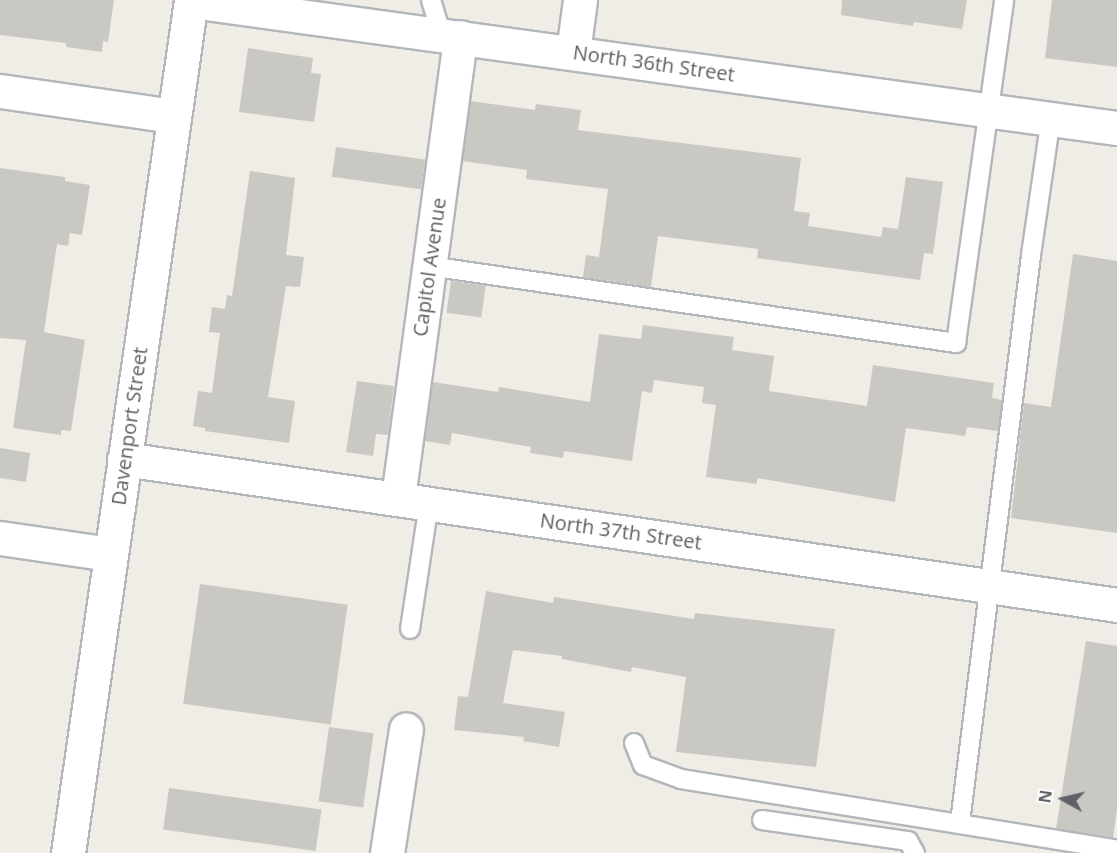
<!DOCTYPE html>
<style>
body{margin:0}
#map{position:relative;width:1117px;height:853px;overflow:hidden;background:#efede6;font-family:"Open Sans",sans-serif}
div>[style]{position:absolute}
.building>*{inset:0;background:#cac8c2;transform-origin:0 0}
.roads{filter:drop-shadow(2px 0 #b3b6ba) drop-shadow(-2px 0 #b3b6ba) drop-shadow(0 2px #b3b6ba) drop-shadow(0 -2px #b3b6ba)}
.lane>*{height:18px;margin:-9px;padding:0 9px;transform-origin:9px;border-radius:9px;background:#fff}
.street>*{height:33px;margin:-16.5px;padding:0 16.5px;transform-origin:16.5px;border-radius:16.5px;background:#fff}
span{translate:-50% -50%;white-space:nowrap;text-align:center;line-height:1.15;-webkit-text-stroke:4.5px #fff;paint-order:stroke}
.street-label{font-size:20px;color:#5e6165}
.north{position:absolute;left:1033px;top:769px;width:60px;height:60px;-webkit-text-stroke:4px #fff;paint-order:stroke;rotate:278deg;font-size:16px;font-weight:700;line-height:24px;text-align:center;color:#5e6165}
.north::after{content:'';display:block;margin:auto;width:21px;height:27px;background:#5e6165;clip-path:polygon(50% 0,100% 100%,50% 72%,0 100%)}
</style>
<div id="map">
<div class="building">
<div style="clip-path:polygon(0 0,114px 0,108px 42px,103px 41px,102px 52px,66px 47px,66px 43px,0 35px)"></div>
<div style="clip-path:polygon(842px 0,967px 0,962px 29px,914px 22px,913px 26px,841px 15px)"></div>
<div style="clip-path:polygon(1052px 0,1117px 0,1117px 67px,1045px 58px)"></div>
<div style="clip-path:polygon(248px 48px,313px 58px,311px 73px,321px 74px,314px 122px,239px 112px)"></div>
<div style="clip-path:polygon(470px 101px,535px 110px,536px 104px,581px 110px,578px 130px,801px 158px,794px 211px,810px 213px,808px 226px,881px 237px,883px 227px,898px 229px,906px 177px,943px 182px,933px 254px,924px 253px,920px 280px,757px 258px,758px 249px,658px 236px,651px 287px,583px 277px,586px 255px,599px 257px,608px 189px,526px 179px,527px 170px,462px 161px)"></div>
<div style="left:336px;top:147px;width:90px;height:30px;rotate:8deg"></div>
<div style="clip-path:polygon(0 168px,65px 177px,65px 181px,90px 185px,82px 235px,70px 233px,68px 246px,57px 244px,44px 332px,85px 340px,71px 431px,61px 430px,61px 435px,13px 428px,26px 340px,0 338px)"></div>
<div style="clip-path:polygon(250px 171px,295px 178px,286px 255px,304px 257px,300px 287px,286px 286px,268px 397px,295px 401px,289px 443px,205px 431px,205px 428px,193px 426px,198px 391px,212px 393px,220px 333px,209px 332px,212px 307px,225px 309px,227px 295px,232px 296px)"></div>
<div style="clip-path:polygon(1073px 254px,1117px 261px,1117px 533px,1011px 518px,1024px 403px,1051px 407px)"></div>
<div style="left:451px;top:281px;width:35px;height:32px;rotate:8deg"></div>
<div style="clip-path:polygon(643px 325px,734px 337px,732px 350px,774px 356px,769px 391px,867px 406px,873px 365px,994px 383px,992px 398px,1002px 400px,998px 431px,967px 427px,965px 436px,906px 428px,895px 502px,757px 478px,757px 484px,706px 477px,716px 405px,702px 403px,704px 387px,654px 380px,652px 393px,642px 391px,632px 461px,564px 451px,563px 458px,530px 453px,531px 447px,452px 433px,450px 445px,425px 441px,433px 382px,498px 392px,499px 387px,590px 402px,599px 334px,641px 339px)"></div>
<div style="clip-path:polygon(357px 381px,394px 386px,388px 435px,376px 434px,373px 456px,346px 452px)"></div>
<div style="clip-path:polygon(0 448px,30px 453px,26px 482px,0 478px)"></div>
<div style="left:200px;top:584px;width:149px;height:121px;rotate:8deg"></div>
<div style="clip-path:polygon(486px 591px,553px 603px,554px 597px,694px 619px,695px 613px,835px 629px,816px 767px,676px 752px,686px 677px,632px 667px,631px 672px,562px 659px,562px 656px,513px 650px,503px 703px,565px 712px,559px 747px,523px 741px,524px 737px,454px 730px,458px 696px,468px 697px)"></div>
<div style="clip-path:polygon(1086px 641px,1117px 646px,1117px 810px,1113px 838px,1056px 829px)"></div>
<div style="left:329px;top:727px;width:45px;height:75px;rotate:8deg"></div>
<div style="left:169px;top:788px;width:154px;height:42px;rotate:8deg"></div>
</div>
<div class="roads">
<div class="lane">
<div style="left:431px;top:0;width:37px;rotate:73deg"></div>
<div style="left:429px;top:266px;width:533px;rotate:8.31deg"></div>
<div style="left:956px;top:343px;width:346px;rotate:-82deg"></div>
<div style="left:410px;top:629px;width:127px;rotate:-81.4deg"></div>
<div style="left:634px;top:743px;width:24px;rotate:68deg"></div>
<div style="left:643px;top:765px;width:40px;rotate:20.2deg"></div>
<div style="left:681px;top:779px;width:442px;rotate:9.2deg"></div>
<div style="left:762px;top:820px;width:148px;rotate:8.2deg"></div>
<div style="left:908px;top:841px;width:14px;rotate:60deg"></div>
<div style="left:960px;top:823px;width:572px;rotate:-82.87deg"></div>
<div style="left:1031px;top:255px;width:138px;rotate:-81.7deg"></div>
</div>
<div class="street">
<div style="left:191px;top:1px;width:935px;rotate:7.81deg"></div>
<div style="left:573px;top:52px;width:52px;rotate:-82.3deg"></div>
<div style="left:0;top:91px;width:175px;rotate:8.2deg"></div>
<div style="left:124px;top:459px;width:1004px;rotate:8.36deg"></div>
<div style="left:398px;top:498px;width:465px;rotate:-82.3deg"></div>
<div style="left:0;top:538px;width:111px;rotate:8.3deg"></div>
<div style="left:68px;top:853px;width:862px;rotate:-81.79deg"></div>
<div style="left:387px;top:853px;width:125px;rotate:-81.3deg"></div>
</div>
</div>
<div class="street-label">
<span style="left:654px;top:63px;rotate:8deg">North 36th Street</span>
<span style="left:429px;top:267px;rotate:-82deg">Capitol Avenue</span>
<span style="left:129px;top:426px;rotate:-82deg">Davenport Street</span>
<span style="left:621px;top:531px;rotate:8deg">North 37th Street</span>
</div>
<div class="north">N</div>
</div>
